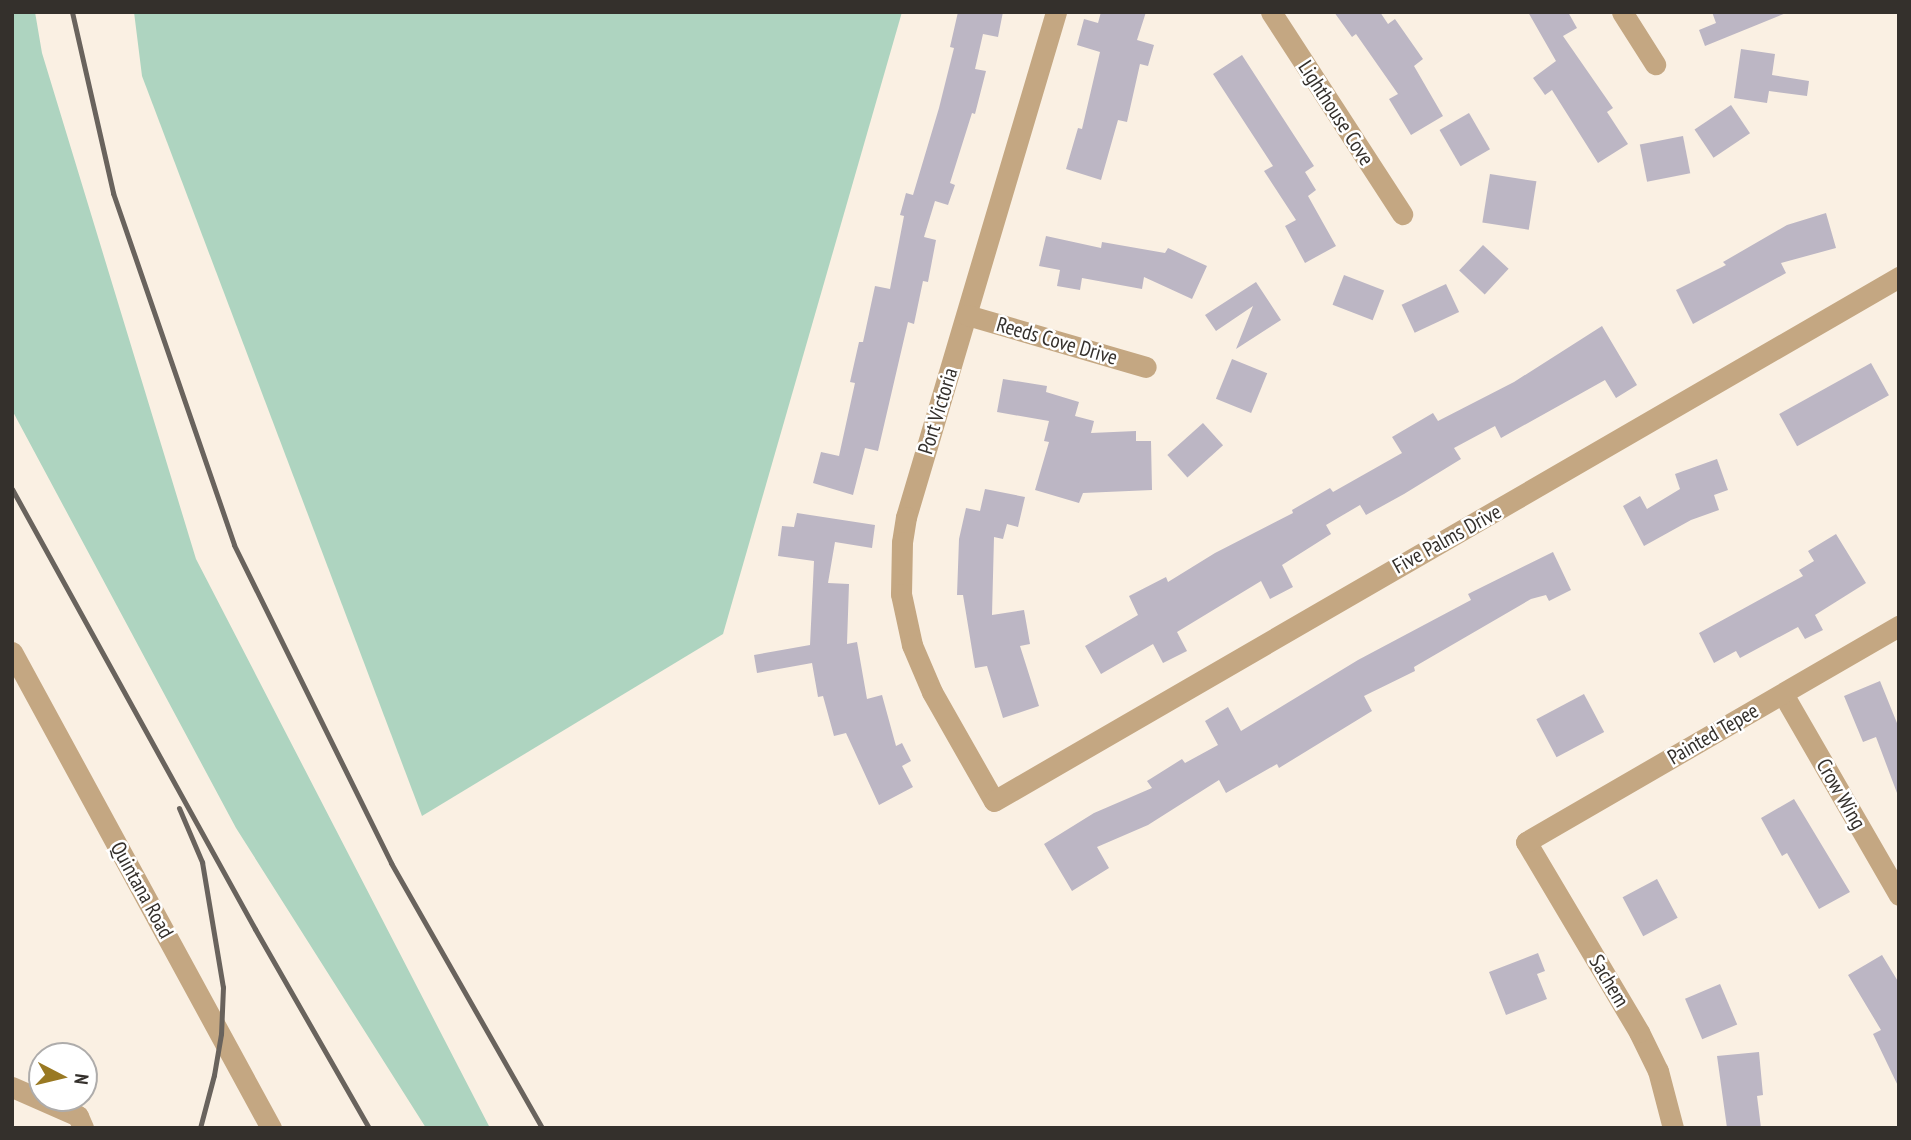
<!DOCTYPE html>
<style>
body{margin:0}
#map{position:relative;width:1911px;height:1140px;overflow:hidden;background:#faf0e3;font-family:"PT Sans Narrow",sans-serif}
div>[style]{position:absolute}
.green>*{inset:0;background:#aed4c0}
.building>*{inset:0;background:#bcb6c4;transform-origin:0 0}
.minor>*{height:21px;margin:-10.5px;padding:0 10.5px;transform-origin:10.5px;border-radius:10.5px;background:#c4a782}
.rail>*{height:5px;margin:-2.5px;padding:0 2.5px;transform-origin:2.5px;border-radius:2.5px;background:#69635d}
span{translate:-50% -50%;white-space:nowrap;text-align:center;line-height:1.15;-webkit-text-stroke:5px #fff;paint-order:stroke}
.street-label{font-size:21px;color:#34302c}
.frame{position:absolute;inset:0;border:14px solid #34302c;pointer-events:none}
.north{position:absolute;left:28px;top:1042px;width:70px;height:70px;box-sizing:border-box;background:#fff;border:2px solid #aeacab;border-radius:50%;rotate:97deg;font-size:19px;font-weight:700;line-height:28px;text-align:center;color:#34302c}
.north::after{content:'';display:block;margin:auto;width:24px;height:32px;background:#997923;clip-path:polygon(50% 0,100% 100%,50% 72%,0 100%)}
</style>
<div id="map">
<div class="green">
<div style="clip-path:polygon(12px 12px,35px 12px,42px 53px,196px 559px,490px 1128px,426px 1128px,236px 828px,12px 410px)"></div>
<div style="clip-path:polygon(134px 12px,902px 12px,723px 634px,422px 816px,142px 76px)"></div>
</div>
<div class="building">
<div style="clip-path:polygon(958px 12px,1003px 12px,998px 37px,983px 34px,975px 69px,986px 71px,975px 114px,972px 113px,950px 183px,955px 185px,948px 205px,935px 201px,924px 237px,936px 240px,928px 282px,923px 281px,914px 324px,908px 322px,878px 451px,865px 448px,853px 495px,813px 483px,821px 452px,839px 456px,855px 383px,850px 382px,859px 342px,863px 342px,875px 286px,890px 289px,904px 216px,900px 215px,906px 193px,913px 195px,939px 108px,954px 48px,950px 47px)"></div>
<div style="clip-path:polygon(1101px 12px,1146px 12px,1137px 40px,1154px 45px,1148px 66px,1140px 64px,1127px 122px,1118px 120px,1101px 180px,1066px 169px,1078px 128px,1082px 129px,1100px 52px,1077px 45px,1084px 19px,1098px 23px)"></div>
<div style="clip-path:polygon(1334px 12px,1380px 12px,1388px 24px,1395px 19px,1423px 59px,1414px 66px,1443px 116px,1411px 135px,1389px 99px,1398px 94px,1356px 34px,1352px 37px)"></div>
<div style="clip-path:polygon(1528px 12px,1568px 12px,1577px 28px,1563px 36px,1613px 108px,1607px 112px,1628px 144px,1598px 163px,1552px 90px,1545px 95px,1533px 78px,1556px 61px)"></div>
<div style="clip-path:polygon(1712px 12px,1786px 12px,1786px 13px,1705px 46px,1699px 30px,1716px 23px)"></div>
<div style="clip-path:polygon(1741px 49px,1775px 54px,1772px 75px,1809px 81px,1807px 96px,1769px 91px,1767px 103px,1734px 98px)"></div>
<div style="clip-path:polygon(1242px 55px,1314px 166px,1305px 172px,1316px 190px,1308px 196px,1336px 246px,1305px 263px,1285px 226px,1296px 220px,1264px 171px,1273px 166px,1213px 74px)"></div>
<div style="left:1731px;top:105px;width:34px;height:44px;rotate:56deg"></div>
<div style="left:1469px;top:113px;width:42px;height:34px;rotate:60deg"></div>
<div style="left:1683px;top:136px;width:38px;height:44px;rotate:79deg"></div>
<div style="left:1490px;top:174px;width:47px;height:49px;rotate:9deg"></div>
<div style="clip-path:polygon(1826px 213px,1836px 248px,1781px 263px,1786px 273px,1693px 324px,1676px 290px,1726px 265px,1723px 262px,1787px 225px)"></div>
<div style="clip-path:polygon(1046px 236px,1101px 248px,1102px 242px,1165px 253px,1168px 248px,1207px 266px,1192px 299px,1144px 277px,1142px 289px,1082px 278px,1080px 290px,1057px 286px,1060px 270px,1039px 266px)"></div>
<div style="left:1483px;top:245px;width:35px;height:35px;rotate:43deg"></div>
<div style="left:1344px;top:275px;width:43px;height:32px;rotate:21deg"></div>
<div style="clip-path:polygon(1256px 282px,1281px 320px,1236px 349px,1253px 306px,1216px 331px,1205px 315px)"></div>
<div style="left:1446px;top:284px;width:31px;height:49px;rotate:65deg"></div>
<div style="clip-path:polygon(1602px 326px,1637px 385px,1616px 398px,1605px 380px,1501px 438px,1495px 426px,1454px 448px,1461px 459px,1404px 494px,1366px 515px,1360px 505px,1326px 525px,1331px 534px,1282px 565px,1293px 587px,1270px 599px,1261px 581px,1177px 632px,1187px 651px,1163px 663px,1153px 644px,1101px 674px,1085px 646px,1138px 615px,1129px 596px,1166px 577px,1168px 582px,1215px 553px,1293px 513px,1292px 510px,1330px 488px,1333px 492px,1402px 453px,1392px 437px,1433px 413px,1438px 421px,1514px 382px)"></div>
<div style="left:1232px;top:359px;width:38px;height:43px;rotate:22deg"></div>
<div style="left:1871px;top:363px;width:37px;height:105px;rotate:61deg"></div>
<div style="clip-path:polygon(1003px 379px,1047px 386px,1046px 392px,1079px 402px,1075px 416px,1094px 421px,1091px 433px,1136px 431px,1136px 441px,1151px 441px,1152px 490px,1083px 493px,1079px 503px,1035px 490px,1049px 442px,1044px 441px,1049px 421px,997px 412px)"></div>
<div style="left:1203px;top:423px;width:30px;height:48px;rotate:48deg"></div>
<div style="clip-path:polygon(1717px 459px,1728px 490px,1714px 495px,1719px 510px,1691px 520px,1644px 546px,1623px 506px,1640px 496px,1647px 509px,1680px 489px,1675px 474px)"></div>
<div style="clip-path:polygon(985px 489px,1025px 497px,1018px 527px,1007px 524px,1003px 539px,994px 537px,992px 615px,1024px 610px,1030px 644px,1020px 646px,1039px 706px,1003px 718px,987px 666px,975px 668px,963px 595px,957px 595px,959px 539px,966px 508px,980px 511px)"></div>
<div style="clip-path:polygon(797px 513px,875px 525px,872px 548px,835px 542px,828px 583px,849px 584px,847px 644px,857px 642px,867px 699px,882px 695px,896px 746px,902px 743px,911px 761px,902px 766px,913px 787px,879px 805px,846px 733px,834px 736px,823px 696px,818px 697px,812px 663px,757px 673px,754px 655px,810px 645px,814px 561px,778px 556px,782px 526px,794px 527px)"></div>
<div style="clip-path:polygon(1836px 534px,1866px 583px,1815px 615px,1823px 630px,1805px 639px,1798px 627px,1740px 658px,1736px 651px,1714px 663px,1699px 633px,1803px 576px,1799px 570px,1814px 561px,1808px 551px)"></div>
<div style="clip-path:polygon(1553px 552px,1571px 590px,1549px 601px,1546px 595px,1531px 599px,1414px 667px,1415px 671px,1364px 696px,1372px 711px,1279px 768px,1277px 764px,1226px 793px,1219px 780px,1148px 825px,1097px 847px,1109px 868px,1072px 891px,1044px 844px,1094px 813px,1152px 788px,1147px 781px,1182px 759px,1185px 763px,1218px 745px,1205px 721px,1228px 707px,1241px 731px,1358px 660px,1471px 600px,1468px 594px)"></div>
<div style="clip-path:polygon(1880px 681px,1899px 728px,1897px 793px,1876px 737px,1863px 742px,1844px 696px)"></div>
<div style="left:1584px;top:694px;width:43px;height:54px;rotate:62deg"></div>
<div style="clip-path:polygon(1794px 799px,1850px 892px,1819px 909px,1787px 853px,1782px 856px,1761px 818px)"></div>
<div style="left:1657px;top:879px;width:44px;height:39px;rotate:62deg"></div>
<div style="clip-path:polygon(1538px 953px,1545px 971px,1537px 974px,1547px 999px,1506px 1015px,1489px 972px)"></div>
<div style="clip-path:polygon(1882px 955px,1899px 983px,1899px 1088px,1873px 1034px,1881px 1030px,1848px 975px)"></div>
<div style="left:1720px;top:984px;width:44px;height:38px;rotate:67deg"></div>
<div style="clip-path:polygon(1759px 1052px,1763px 1095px,1757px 1096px,1761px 1128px,1727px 1128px,1717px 1056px)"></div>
</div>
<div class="minor">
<div style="left:1056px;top:12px;width:527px;rotate:106.54deg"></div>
<div style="left:906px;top:517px;width:25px;rotate:99deg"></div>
<div style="left:902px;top:542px;width:52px;rotate:91.1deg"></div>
<div style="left:901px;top:594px;width:52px;rotate:77.8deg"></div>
<div style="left:912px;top:645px;width:51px;rotate:66.9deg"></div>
<div style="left:932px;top:692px;width:125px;rotate:60.4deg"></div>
<div style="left:994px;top:801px;width:1046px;rotate:-30.07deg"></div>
<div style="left:1271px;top:12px;width:241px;rotate:57deg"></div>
<div style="left:1622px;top:12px;width:62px;rotate:57.6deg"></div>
<div style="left:967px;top:315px;width:186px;rotate:16.2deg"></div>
<div style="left:12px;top:652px;width:542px;rotate:61.45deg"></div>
<div style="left:1783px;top:694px;width:232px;rotate:60deg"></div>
<div style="left:12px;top:1087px;width:72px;rotate:23.7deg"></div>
<div style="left:78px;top:1116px;width:13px;rotate:67deg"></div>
<div style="left:1673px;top:1128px;width:59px;rotate:-104.7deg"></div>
<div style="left:1658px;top:1071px;width:43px;rotate:-116deg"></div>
<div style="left:1639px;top:1032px;width:221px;rotate:-120.7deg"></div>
<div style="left:1526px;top:842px;width:431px;rotate:-30.1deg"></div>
</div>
<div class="rail">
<div style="left:72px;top:12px;width:186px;rotate:77.2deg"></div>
<div style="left:113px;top:193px;width:372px;rotate:71deg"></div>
<div style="left:234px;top:545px;width:355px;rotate:63.7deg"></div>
<div style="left:391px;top:863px;width:305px;rotate:60.3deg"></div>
<div style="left:12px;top:489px;width:503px;rotate:61.09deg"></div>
<div style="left:255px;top:929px;width:229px;rotate:60.2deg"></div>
<div style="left:179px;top:808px;width:59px;rotate:66.9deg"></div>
<div style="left:202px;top:862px;width:127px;rotate:80.5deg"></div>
<div style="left:223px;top:987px;width:47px;rotate:92.4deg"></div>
<div style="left:221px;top:1034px;width:42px;rotate:99.7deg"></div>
<div style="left:214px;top:1075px;width:55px;rotate:104.8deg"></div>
</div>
<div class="street-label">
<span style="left:1336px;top:113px;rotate:57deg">Lighthouse Cove</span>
<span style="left:1057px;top:341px;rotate:16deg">Reeds Cove Drive</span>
<span style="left:938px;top:411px;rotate:-73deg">Port Victoria</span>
<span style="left:1447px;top:539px;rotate:-29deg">Five Palms Drive</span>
<span style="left:1713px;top:734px;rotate:-30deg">Painted Tepee</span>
<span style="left:1841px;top:794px;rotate:60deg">Crow Wing</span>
<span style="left:142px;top:890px;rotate:61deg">Quintana Road</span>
<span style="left:1609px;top:981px;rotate:59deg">Sachem</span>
</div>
<div class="frame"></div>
<div class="north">N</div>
</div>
